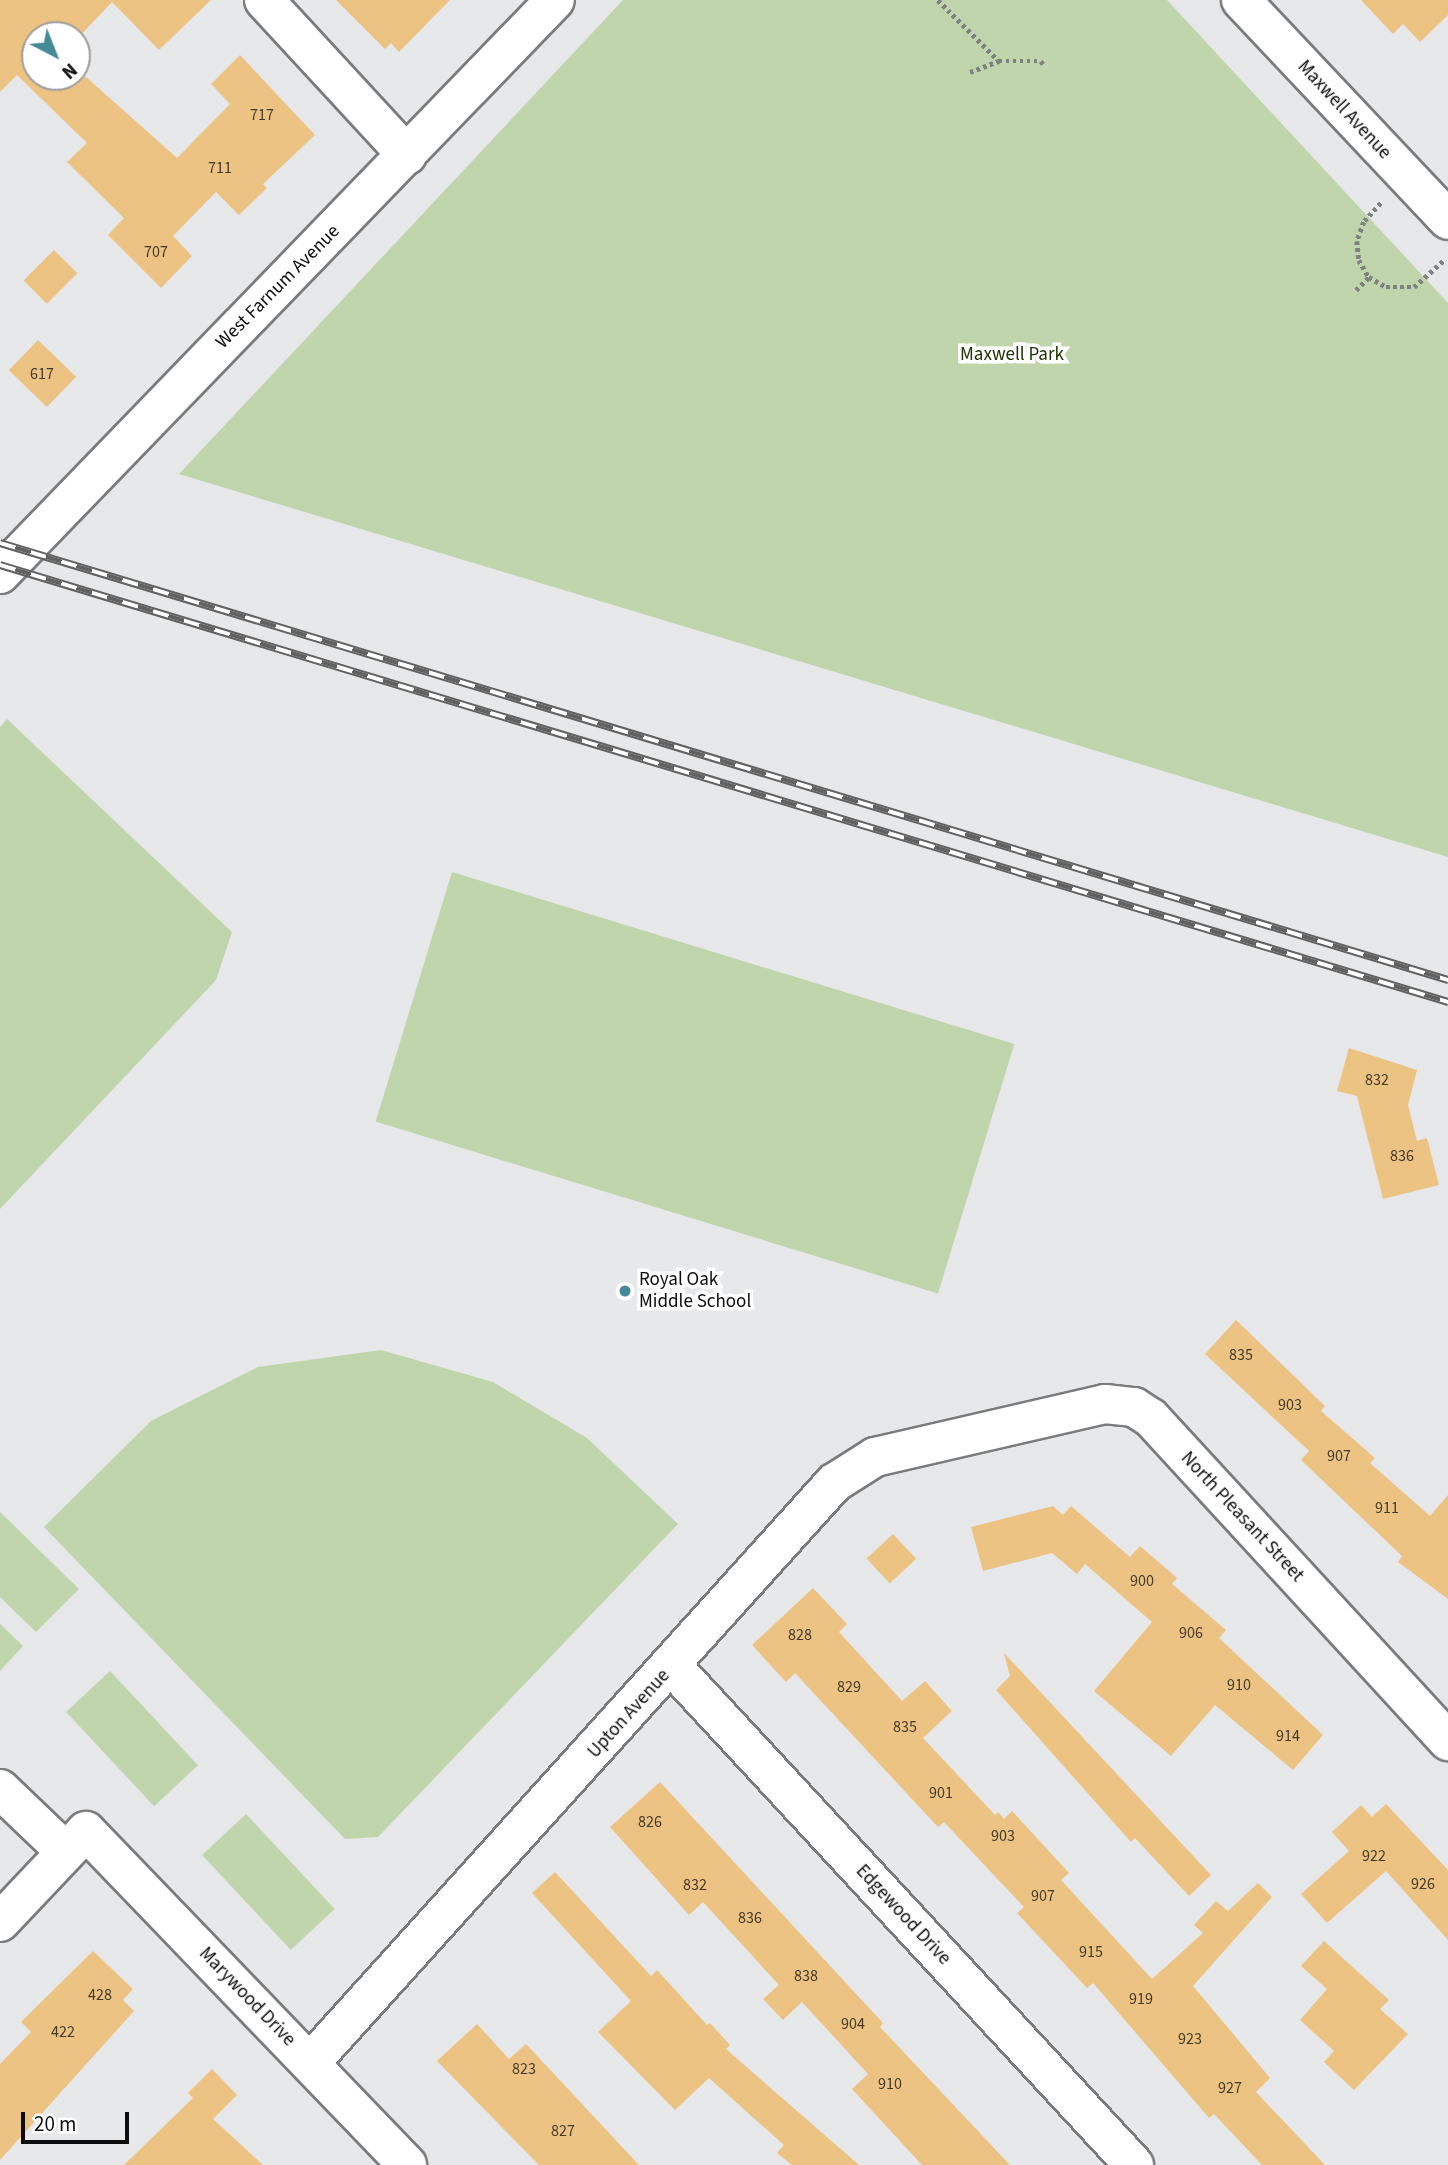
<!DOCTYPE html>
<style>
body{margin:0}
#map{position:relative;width:1448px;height:2165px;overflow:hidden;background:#e7e8e9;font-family:"Source Sans 3",sans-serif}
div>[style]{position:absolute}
.green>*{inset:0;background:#c0d5ac;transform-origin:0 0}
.building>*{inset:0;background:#edc383;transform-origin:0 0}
.path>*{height:4.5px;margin-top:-2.25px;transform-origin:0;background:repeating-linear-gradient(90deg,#808181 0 3.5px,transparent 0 7px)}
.roads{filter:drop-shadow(2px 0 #7a7b7c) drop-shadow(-2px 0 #7a7b7c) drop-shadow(0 2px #7a7b7c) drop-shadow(0 -2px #7a7b7c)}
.street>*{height:38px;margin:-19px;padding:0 19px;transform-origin:19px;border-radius:19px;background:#fff}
.rail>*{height:8px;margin-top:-4px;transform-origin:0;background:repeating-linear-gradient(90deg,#fff 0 16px,#616161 0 32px);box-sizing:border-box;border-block:2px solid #616161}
.dots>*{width:19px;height:19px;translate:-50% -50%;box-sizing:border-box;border:4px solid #fff;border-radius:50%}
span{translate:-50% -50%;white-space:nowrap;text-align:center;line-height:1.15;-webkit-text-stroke:7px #fff;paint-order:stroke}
.number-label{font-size:16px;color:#453a2a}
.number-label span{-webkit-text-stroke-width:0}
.street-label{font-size:19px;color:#0d0d0d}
.park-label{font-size:19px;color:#213505}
.poi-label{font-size:19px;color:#0d0d0d}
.left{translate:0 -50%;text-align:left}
.north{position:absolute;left:21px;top:21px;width:70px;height:70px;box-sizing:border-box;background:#fff;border:2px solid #9e9e9e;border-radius:50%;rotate:138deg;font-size:19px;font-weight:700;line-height:28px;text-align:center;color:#0d0d0d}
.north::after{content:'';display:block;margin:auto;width:24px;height:32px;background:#458a97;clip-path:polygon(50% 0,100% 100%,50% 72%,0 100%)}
.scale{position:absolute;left:21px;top:2112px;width:108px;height:32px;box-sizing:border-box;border:4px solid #0d0d0d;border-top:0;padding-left:9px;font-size:21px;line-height:24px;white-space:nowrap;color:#0d0d0d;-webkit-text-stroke:5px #fff;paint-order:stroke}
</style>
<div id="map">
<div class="green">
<div style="clip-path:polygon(623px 0,1167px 0,1448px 303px,1448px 857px,179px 474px)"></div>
<div style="clip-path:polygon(7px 719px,232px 932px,216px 980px,0 1209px,0 727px)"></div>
<div style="left:452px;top:872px;width:588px;height:261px;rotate:17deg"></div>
<div style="clip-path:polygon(381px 1350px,493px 1382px,587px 1438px,678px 1524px,378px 1837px,345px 1839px,44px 1527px,151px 1421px,258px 1367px)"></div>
<div style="clip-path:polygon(0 1512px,79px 1589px,36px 1632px,0 1597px)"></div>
<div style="clip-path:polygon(0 1624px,23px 1646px,0 1671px)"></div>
<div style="left:110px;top:1671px;width:129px;height:60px;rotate:47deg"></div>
<div style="left:246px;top:1814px;width:130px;height:60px;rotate:47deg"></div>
</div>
<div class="building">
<div style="clip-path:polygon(0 0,211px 0,159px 50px,112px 2px,77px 39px,77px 35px,35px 35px,35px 77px,77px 77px,77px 69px,177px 158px,230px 104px,211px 84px,240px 55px,315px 135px,263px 184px,267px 188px,239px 215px,216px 192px,173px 236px,192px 256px,161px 288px,108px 235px,124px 218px,67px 162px,87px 143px,17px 75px,0 92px)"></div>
<div style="clip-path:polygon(336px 0,450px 0,399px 52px,391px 43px,385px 49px)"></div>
<div style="clip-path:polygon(1361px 0,1448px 0,1448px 15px,1420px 42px,1403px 24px,1393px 34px)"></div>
<div style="left:54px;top:250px;width:33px;height:43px;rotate:45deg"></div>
<div style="left:38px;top:340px;width:53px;height:42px;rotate:44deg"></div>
<div style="clip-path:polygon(1349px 1048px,1417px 1070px,1408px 1105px,1417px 1141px,1427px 1138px,1439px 1185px,1383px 1199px,1357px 1096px,1337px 1091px)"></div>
<div style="clip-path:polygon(1236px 1320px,1325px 1406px,1321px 1411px,1375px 1458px,1370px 1463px,1430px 1516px,1448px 1495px,1448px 1599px,1398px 1562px,1402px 1556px,1301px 1460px,1309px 1451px,1205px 1354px)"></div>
<div style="clip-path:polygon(1053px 1506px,1063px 1515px,1071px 1506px,1130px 1557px,1140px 1546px,1177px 1578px,1172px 1584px,1226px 1630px,1219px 1638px,1323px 1735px,1293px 1770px,1215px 1705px,1171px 1756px,1094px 1691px,1152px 1622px,1085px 1564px,1077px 1574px,1052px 1553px,983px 1571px,971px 1527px)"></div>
<div style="left:893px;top:1534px;width:34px;height:36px;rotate:47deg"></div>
<div style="clip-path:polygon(813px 1588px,847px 1624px,839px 1632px,902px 1701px,925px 1681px,952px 1711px,923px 1738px,995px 1815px,998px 1812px,1004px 1819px,1012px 1811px,1069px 1873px,1061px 1880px,1152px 1979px,1203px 1933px,1194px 1925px,1216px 1901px,1228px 1911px,1258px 1883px,1272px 1897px,1193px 1986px,1270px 2078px,1256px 2092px,1325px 2165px,1262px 2165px,1214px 2114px,1209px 2118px,1093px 1983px,1087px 1988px,1017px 1913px,1024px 1907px,944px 1822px,938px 1827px,795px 1673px,786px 1682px,752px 1645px)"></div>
<div style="clip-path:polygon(1004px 1653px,1211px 1875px,1189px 1896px,1135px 1838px,1131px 1842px,996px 1690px,1010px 1676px)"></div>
<div style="clip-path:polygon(660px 1782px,883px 2023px,880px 2027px,1010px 2165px,922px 2165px,852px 2089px,868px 2074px,802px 2002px,783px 2020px,763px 1999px,779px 1985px,703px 1902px,689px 1915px,610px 1827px)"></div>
<div style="clip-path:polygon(1386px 1804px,1448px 1870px,1448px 1940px,1386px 1871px,1327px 1923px,1301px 1894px,1349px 1851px,1332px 1832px,1361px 1805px,1372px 1817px)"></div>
<div style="clip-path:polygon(555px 1872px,651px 1976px,657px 1970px,707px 2025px,710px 2023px,730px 2045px,726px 2049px,859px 2165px,792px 2165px,777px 2153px,784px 2145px,709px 2078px,675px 2110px,598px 2032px,631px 2001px,532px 1893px)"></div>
<div style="clip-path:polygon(1324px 1941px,1389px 2000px,1380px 2009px,1408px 2034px,1354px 2090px,1324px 2062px,1334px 2051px,1300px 2020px,1327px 1989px,1301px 1966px)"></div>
<div style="clip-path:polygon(93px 1951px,133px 1989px,123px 2000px,134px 2011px,0 2160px,0 2064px,31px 2032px,21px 2022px)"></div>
<div style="clip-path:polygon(477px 2024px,509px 2059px,526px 2044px,639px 2165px,539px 2165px,437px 2061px)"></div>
<div style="clip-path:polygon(212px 2069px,237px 2095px,213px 2119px,263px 2165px,124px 2165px,193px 2098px,188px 2093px)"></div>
</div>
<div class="path">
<div style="left:938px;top:0;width:86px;rotate:45deg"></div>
<div style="left:970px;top:72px;width:31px;rotate:-21deg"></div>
<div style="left:999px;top:61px;width:42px"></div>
<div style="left:1041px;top:61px;width:5px;rotate:53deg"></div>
<div style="left:1381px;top:203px;width:25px;rotate:132deg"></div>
<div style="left:1364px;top:222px;width:20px;rotate:110deg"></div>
<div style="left:1357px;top:241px;width:19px;rotate:84deg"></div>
<div style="left:1359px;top:260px;width:20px;rotate:60deg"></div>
<div style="left:1369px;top:277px;width:20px;rotate:30deg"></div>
<div style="left:1386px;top:287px;width:28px"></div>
<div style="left:1414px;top:287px;width:42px;rotate:-42.1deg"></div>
<div style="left:1356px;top:290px;width:18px;rotate:-45deg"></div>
</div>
<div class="roads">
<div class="street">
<div style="left:264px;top:0;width:211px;rotate:47.3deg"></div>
<div style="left:1241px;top:0;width:302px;rotate:46.7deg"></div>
<div style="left:0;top:574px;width:798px;rotate:-45.96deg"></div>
<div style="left:672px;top:1666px;width:680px;rotate:47.2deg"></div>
<div style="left:0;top:1789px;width:91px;rotate:43.7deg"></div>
<div style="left:0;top:1922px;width:125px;rotate:-46.6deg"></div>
<div style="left:86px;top:1831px;width:463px;rotate:46.1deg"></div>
<div style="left:310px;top:2063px;width:782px;rotate:-47.9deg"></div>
<div style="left:834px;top:1483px;width:49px;rotate:-32.4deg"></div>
<div style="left:875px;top:1457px;width:236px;rotate:-13deg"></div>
<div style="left:1105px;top:1404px;width:29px;rotate:6deg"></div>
<div style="left:1134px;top:1407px;width:20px;rotate:33deg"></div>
<div style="left:1151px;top:1418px;width:439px;rotate:47.4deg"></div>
</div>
</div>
<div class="rail">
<div style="left:0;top:543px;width:1513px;rotate:16.79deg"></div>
<div style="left:0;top:565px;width:1513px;rotate:16.79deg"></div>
</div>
<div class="dots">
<div style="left:625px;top:1291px;background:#458a97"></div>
</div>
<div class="number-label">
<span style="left:262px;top:115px">717</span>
<span style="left:220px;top:168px">711</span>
<span style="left:156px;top:252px">707</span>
<span style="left:42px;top:374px">617</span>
<span style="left:1377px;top:1080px">832</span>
<span style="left:1402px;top:1156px">836</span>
<span style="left:1241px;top:1355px">835</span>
<span style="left:1290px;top:1405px">903</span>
<span style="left:1339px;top:1456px">907</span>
<span style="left:1387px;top:1508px">911</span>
<span style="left:1142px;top:1581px">900</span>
<span style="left:1191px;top:1633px">906</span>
<span style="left:800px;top:1635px">828</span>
<span style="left:1239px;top:1685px">910</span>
<span style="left:849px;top:1687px">829</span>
<span style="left:905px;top:1727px">835</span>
<span style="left:1288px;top:1736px">914</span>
<span style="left:941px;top:1793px">901</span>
<span style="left:650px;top:1822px">826</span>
<span style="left:1003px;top:1836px">903</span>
<span style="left:1374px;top:1856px">922</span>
<span style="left:1423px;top:1884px">926</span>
<span style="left:695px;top:1885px">832</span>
<span style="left:1043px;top:1896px">907</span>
<span style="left:750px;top:1918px">836</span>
<span style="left:1091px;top:1952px">915</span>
<span style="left:806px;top:1976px">838</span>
<span style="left:100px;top:1995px">428</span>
<span style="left:1141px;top:1999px">919</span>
<span style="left:853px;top:2024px">904</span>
<span style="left:63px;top:2032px">422</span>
<span style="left:1190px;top:2039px">923</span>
<span style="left:524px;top:2069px">823</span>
<span style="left:890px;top:2084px">910</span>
<span style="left:1230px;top:2088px">927</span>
<span style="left:563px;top:2131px">827</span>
</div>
<div class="street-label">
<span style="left:1344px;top:110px;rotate:47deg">Maxwell Avenue</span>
<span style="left:278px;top:287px;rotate:-45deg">West Farnum Avenue</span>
<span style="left:1242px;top:1517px;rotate:47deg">North Pleasant Street</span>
<span style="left:629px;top:1714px;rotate:-48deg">Upton Avenue</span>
<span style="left:903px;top:1915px;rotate:47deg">Edgewood Drive</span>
<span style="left:247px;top:1997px;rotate:46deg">Marywood Drive</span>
</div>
<div class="park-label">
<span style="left:1012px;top:355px">Maxwell Park</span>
</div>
<div class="poi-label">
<span class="left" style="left:639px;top:1291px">Royal Oak<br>Middle School</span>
</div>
<div class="north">N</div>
<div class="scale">20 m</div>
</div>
